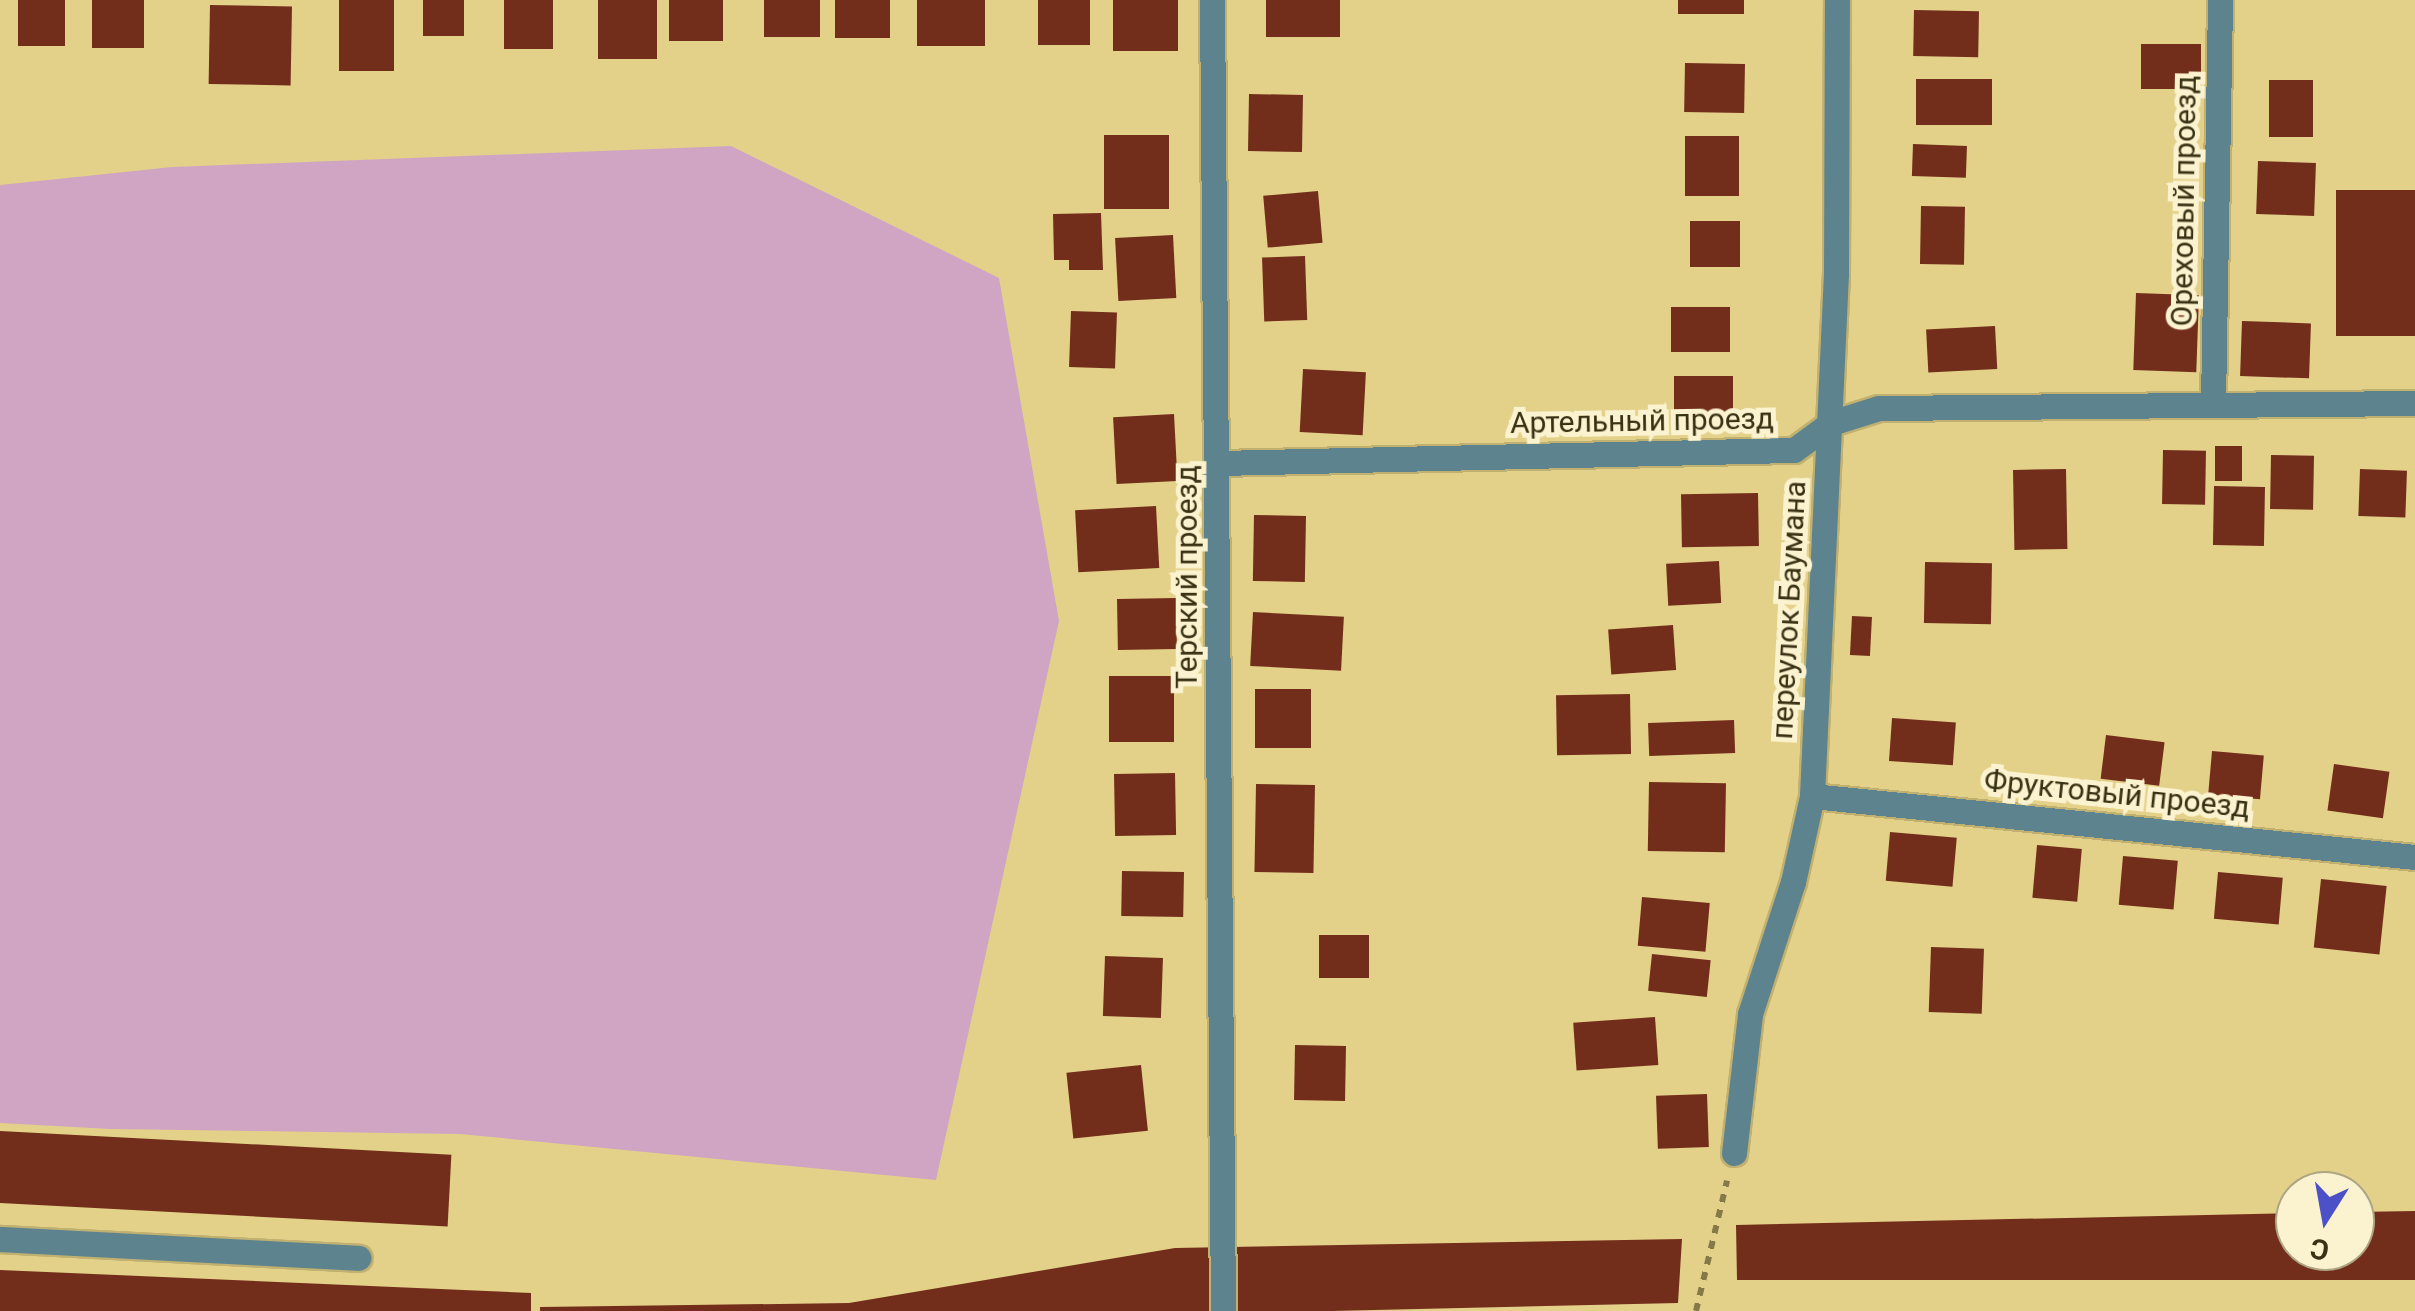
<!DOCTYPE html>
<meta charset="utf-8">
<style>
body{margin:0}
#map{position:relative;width:2415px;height:1311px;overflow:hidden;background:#e3d189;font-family:Roboto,sans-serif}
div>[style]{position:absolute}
.green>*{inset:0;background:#d0a5c4}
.building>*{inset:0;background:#732e1b;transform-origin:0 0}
.path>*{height:6px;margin-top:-3px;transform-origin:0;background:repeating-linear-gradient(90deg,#857948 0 8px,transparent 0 16px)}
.roads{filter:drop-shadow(2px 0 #c1b171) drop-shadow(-2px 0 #c1b171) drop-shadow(0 2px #c1b171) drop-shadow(0 -2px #c1b171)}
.minor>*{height:25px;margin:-12.5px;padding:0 12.5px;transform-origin:12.5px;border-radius:12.5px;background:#5c838e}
span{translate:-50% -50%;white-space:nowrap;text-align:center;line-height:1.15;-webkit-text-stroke:10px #fbf2cf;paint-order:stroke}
.street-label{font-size:30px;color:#383113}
.north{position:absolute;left:2275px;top:1171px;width:100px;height:100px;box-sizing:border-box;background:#fbf2cf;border:2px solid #ada584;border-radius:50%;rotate:191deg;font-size:28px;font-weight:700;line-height:40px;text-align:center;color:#383113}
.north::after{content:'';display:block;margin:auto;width:35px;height:45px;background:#4d51c7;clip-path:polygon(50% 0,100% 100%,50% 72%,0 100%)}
</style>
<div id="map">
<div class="green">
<div style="clip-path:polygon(731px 146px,999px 278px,1059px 621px,936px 1180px,460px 1134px,110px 1129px,0 1123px,0 185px,172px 167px)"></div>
</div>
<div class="building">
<div style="left:18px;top:0;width:47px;height:46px"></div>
<div style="left:92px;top:0;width:52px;height:48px"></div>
<div style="left:339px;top:0;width:55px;height:71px"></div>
<div style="left:423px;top:0;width:41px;height:36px"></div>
<div style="left:504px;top:0;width:49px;height:49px"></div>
<div style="left:598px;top:0;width:59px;height:59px"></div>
<div style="left:669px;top:0;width:54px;height:41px"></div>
<div style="left:764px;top:0;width:56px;height:37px"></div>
<div style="left:835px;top:0;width:55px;height:38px"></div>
<div style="left:917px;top:0;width:68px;height:46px"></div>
<div style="left:1038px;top:0;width:52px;height:45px"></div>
<div style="left:1113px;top:0;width:65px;height:51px"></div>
<div style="left:1266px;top:0;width:74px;height:37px"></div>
<div style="left:1678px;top:0;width:66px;height:14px"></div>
<div style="left:210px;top:5px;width:82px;height:79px;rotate:1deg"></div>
<div style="left:1914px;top:10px;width:65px;height:46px;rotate:1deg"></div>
<div style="left:2141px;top:44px;width:60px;height:45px"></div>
<div style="left:1685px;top:63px;width:60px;height:49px;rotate:1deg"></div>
<div style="left:1916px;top:79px;width:76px;height:46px"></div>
<div style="left:2269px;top:80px;width:44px;height:57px"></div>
<div style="left:1249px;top:94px;width:54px;height:57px;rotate:1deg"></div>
<div style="left:1169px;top:135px;width:74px;height:65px;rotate:90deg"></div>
<div style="left:1739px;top:136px;width:60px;height:54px;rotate:90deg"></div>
<div style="left:1913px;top:144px;width:54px;height:32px;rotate:2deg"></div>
<div style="left:2258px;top:161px;width:58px;height:53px;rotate:2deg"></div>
<div style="left:2336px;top:190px;width:79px;height:146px"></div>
<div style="left:1318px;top:191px;width:52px;height:55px;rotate:85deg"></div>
<div style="left:1921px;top:206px;width:44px;height:58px;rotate:1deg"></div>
<div style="clip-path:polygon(1101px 213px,1103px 270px,1069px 270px,1069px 260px,1054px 260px,1053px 214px)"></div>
<div style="left:1690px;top:221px;width:50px;height:46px"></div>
<div style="left:1173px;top:235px;width:63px;height:58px;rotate:87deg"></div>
<div style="left:1305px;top:256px;width:64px;height:43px;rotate:88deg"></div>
<div style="left:2136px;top:293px;width:63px;height:77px;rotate:2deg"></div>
<div style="left:1671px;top:307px;width:59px;height:45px"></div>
<div style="left:1071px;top:311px;width:46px;height:56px;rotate:2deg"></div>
<div style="left:2242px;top:321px;width:69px;height:55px;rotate:2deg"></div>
<div style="left:1995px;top:326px;width:43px;height:69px;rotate:87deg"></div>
<div style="left:1303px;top:369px;width:63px;height:63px;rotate:3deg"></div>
<div style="left:1674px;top:376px;width:59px;height:50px"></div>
<div style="left:1174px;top:414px;width:67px;height:61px;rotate:87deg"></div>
<div style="left:2215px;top:446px;width:27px;height:35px"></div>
<div style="left:2163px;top:450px;width:43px;height:54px;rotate:1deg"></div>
<div style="left:2271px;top:455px;width:43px;height:54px;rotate:1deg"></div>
<div style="left:2066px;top:469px;width:80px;height:53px;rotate:89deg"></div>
<div style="left:2360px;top:469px;width:47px;height:47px;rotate:2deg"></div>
<div style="left:2214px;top:486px;width:51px;height:59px;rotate:1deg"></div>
<div style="left:1758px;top:493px;width:53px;height:77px;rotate:89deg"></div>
<div style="left:1156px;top:506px;width:62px;height:81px;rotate:87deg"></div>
<div style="left:1254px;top:515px;width:52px;height:66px;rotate:1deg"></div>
<div style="left:1719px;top:561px;width:42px;height:53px;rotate:87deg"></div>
<div style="left:1925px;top:562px;width:67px;height:61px;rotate:1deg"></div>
<div style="left:1176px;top:598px;width:51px;height:59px;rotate:89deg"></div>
<div style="left:1253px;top:612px;width:91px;height:54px;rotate:3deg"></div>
<div style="left:1852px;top:616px;width:20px;height:39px;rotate:3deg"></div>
<div style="left:1673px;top:625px;width:45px;height:65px;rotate:86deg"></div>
<div style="left:1109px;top:676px;width:65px;height:66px"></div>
<div style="left:1255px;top:689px;width:56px;height:59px"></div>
<div style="left:1630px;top:694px;width:60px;height:74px;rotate:89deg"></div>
<div style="left:1892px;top:718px;width:64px;height:43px;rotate:4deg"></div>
<div style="left:1734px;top:720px;width:33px;height:86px;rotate:88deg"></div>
<div style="left:2106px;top:735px;width:59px;height:44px;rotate:7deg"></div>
<div style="left:2212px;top:751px;width:52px;height:44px;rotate:5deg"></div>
<div style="left:2334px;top:764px;width:56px;height:47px;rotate:8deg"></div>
<div style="left:1175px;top:773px;width:62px;height:61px;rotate:89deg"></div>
<div style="left:1649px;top:782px;width:77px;height:69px;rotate:1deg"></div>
<div style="left:1256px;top:784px;width:59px;height:88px;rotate:1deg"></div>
<div style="left:1890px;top:832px;width:67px;height:49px;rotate:5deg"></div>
<div style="left:2037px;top:845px;width:45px;height:53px;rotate:5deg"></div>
<div style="left:2123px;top:856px;width:55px;height:49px;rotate:5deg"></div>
<div style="left:1122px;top:871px;width:62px;height:45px;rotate:1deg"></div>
<div style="left:2218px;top:872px;width:65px;height:47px;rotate:5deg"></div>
<div style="left:2321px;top:879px;width:66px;height:69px;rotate:6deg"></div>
<div style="left:1642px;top:897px;width:68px;height:49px;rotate:5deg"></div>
<div style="left:1319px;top:935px;width:50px;height:43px"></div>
<div style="left:1931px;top:947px;width:53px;height:65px;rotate:2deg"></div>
<div style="left:1652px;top:954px;width:59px;height:37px;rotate:6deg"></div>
<div style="left:1105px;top:956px;width:58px;height:60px;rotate:2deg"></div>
<div style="left:1655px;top:1017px;width:48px;height:82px;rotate:86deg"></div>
<div style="left:1295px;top:1045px;width:51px;height:55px;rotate:1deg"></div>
<div style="left:1141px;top:1065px;width:66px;height:75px;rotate:84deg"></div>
<div style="left:1707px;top:1094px;width:53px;height:51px;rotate:88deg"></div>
<div style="left:0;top:1131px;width:452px;height:72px;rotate:3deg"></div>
<div style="clip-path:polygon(2415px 1211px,2415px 1280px,1737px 1280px,1736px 1225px,2295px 1213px,2295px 1251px,2355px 1251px,2355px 1212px)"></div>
<div style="clip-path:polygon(1682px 1239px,1678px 1303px,1332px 1311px,540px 1311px,540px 1307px,849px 1303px,1175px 1248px)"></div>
<div style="clip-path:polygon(0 1270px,531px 1293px,531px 1311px,0 1311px)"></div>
</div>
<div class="path">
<div style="left:1696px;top:1311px;width:134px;rotate:-76.6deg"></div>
</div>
<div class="roads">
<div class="minor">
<div style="left:1212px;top:0;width:1311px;rotate:89.52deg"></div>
<div style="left:2213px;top:403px;width:403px;rotate:-89deg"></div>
<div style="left:1219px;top:463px;width:575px;rotate:-1.3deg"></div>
<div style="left:1794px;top:450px;width:46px;rotate:-36.1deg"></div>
<div style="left:1831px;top:423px;width:50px;rotate:-17.4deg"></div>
<div style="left:1879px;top:408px;width:536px;rotate:-0.53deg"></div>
<div style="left:1812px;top:796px;width:606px;rotate:5.78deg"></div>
<div style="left:1734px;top:1153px;width:140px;rotate:-83.4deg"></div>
<div style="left:1750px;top:1014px;width:139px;rotate:-72deg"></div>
<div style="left:1793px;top:882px;width:88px;rotate:-77.5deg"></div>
<div style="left:1812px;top:796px;width:523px;rotate:-87.37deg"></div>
<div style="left:1836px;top:274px;width:274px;rotate:-89.8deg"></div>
<div style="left:0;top:1239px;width:359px;rotate:3deg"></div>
</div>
</div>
<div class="street-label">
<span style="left:2184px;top:201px;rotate:-89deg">Ореховый проезд</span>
<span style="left:1642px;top:421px;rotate:-1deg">Артельный проезд</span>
<span style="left:1187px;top:577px;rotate:-90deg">Терский проезд</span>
<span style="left:1789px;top:610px;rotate:-87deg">переулок Баумана</span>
<span style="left:2117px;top:794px;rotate:6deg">Фруктовый проезд</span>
</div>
<div class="north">С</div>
</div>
